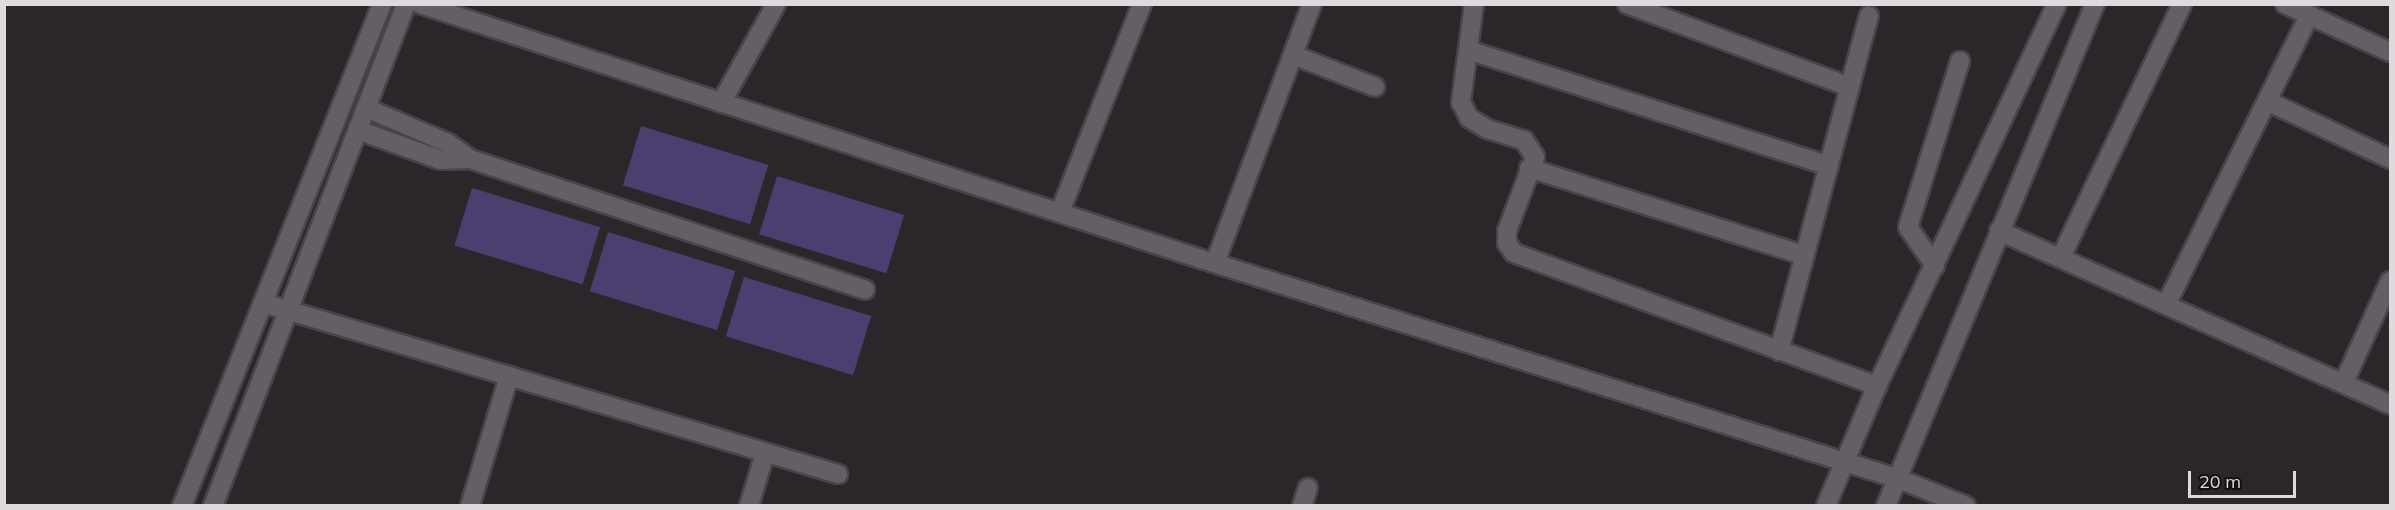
<!DOCTYPE html>
<style>
body{margin:0}
#map{position:relative;width:2395px;height:510px;overflow:hidden;background:#2b262a;font-family:Mulish,sans-serif}
div>[style]{position:absolute}
.building>*{inset:0;background:#4d3e70;transform-origin:0 0}
.roads{filter:drop-shadow(2px 0 #484448) drop-shadow(-2px 0 #484448) drop-shadow(0 2px #484448) drop-shadow(0 -2px #484448)}
.minor>*{height:18px;margin:-9px;padding:0 9px;transform-origin:9px;border-radius:9px;background:#655e64}
span{translate:-50% -50%;white-space:nowrap;text-align:center;line-height:1.15;-webkit-text-stroke:4.5px #120f12;paint-order:stroke}
.frame{position:absolute;inset:0;border:6px solid #dedbde;pointer-events:none}
.scale{position:absolute;left:2188px;top:471px;width:108px;height:27px;box-sizing:border-box;border:3px solid #dedbde;border-top:0;padding-left:8px;font-size:18px;line-height:21px;white-space:nowrap;color:#dedbde;-webkit-text-stroke:4px #120f12;paint-order:stroke}
</style>
<div id="map">
<div class="building">
<div style="left:641px;top:126px;width:133px;height:62px;rotate:17deg"></div>
<div style="left:777px;top:176px;width:133px;height:61px;rotate:17deg"></div>
<div style="left:472px;top:188px;width:134px;height:60px;rotate:17deg"></div>
<div style="left:608px;top:232px;width:133px;height:62px;rotate:17deg"></div>
<div style="left:744px;top:277px;width:133px;height:62px;rotate:17deg"></div>
</div>
<div class="roads">
<div class="minor">
<div style="left:420px;top:4px;width:818px;rotate:18.08deg"></div>
<div style="left:1198px;top:258px;width:735px;rotate:17.5deg"></div>
<div style="left:1899px;top:479px;width:72px;rotate:21.9deg"></div>
<div style="left:1474px;top:4px;width:99px;rotate:97.6deg"></div>
<div style="left:1461px;top:102px;width:18px;rotate:63deg"></div>
<div style="left:1469px;top:118px;width:21px;rotate:31deg"></div>
<div style="left:1487px;top:129px;width:39px;rotate:17deg"></div>
<div style="left:1524px;top:140px;width:20px;rotate:57deg"></div>
<div style="left:1535px;top:157px;width:79px;rotate:110.7deg"></div>
<div style="left:1507px;top:231px;width:12px;rotate:90deg"></div>
<div style="left:1507px;top:243px;width:12px;rotate:55deg"></div>
<div style="left:1514px;top:253px;width:387px;rotate:20.1deg"></div>
<div style="left:1627px;top:4px;width:238px;rotate:20.4deg"></div>
<div style="left:2285px;top:4px;width:115px;rotate:24.6deg"></div>
<div style="left:1468px;top:50px;width:379px;rotate:17.8deg"></div>
<div style="left:1293px;top:55px;width:88px;rotate:21.3deg"></div>
<div style="left:2267px;top:101px;width:136px;rotate:25.2deg"></div>
<div style="left:721px;top:103px;width:113px;rotate:-60.9deg"></div>
<div style="left:366px;top:108px;width:89px;rotate:23.1deg"></div>
<div style="left:448px;top:143px;width:27px;rotate:36deg"></div>
<div style="left:470px;top:159px;width:416px;rotate:18.3deg"></div>
<div style="left:358px;top:130px;width:88px;rotate:19.9deg"></div>
<div style="left:441px;top:160px;width:29px;rotate:-2deg"></div>
<div style="left:1529px;top:168px;width:288px;rotate:17.6deg"></div>
<div style="left:1060px;top:212px;width:224px;rotate:-68.5deg"></div>
<div style="left:1999px;top:231px;width:428px;rotate:23.9deg"></div>
<div style="left:2061px;top:257px;width:280px;rotate:-64.4deg"></div>
<div style="left:1215px;top:263px;width:277px;rotate:-69.5deg"></div>
<div style="left:1935px;top:266px;width:47px;rotate:-124.7deg"></div>
<div style="left:1908px;top:227px;width:174px;rotate:-72.6deg"></div>
<div style="left:263px;top:303px;width:600px;rotate:16.56deg"></div>
<div style="left:2166px;top:305px;width:322px;rotate:-63.7deg"></div>
<div style="left:1779px;top:351px;width:347px;rotate:-75deg"></div>
<div style="left:2344px;top:382px;width:111px;rotate:-65.5deg"></div>
<div style="left:182px;top:506px;width:540px;rotate:-68.28deg"></div>
<div style="left:213px;top:506px;width:538px;rotate:-68.97deg"></div>
<div style="left:470px;top:506px;width:136px;rotate:-73.3deg"></div>
<div style="left:749px;top:506px;width:55px;rotate:-73.2deg"></div>
<div style="left:1302px;top:506px;width:19px;rotate:-72deg"></div>
<div style="left:1826px;top:506px;width:130px;rotate:-67deg"></div>
<div style="left:1877px;top:386px;width:422px;rotate:-64.8deg"></div>
<div style="left:1886px;top:506px;width:544px;rotate:-67.4deg"></div>
</div>
</div>
<div class="frame"></div>
<div class="scale">20 m</div>
</div>
